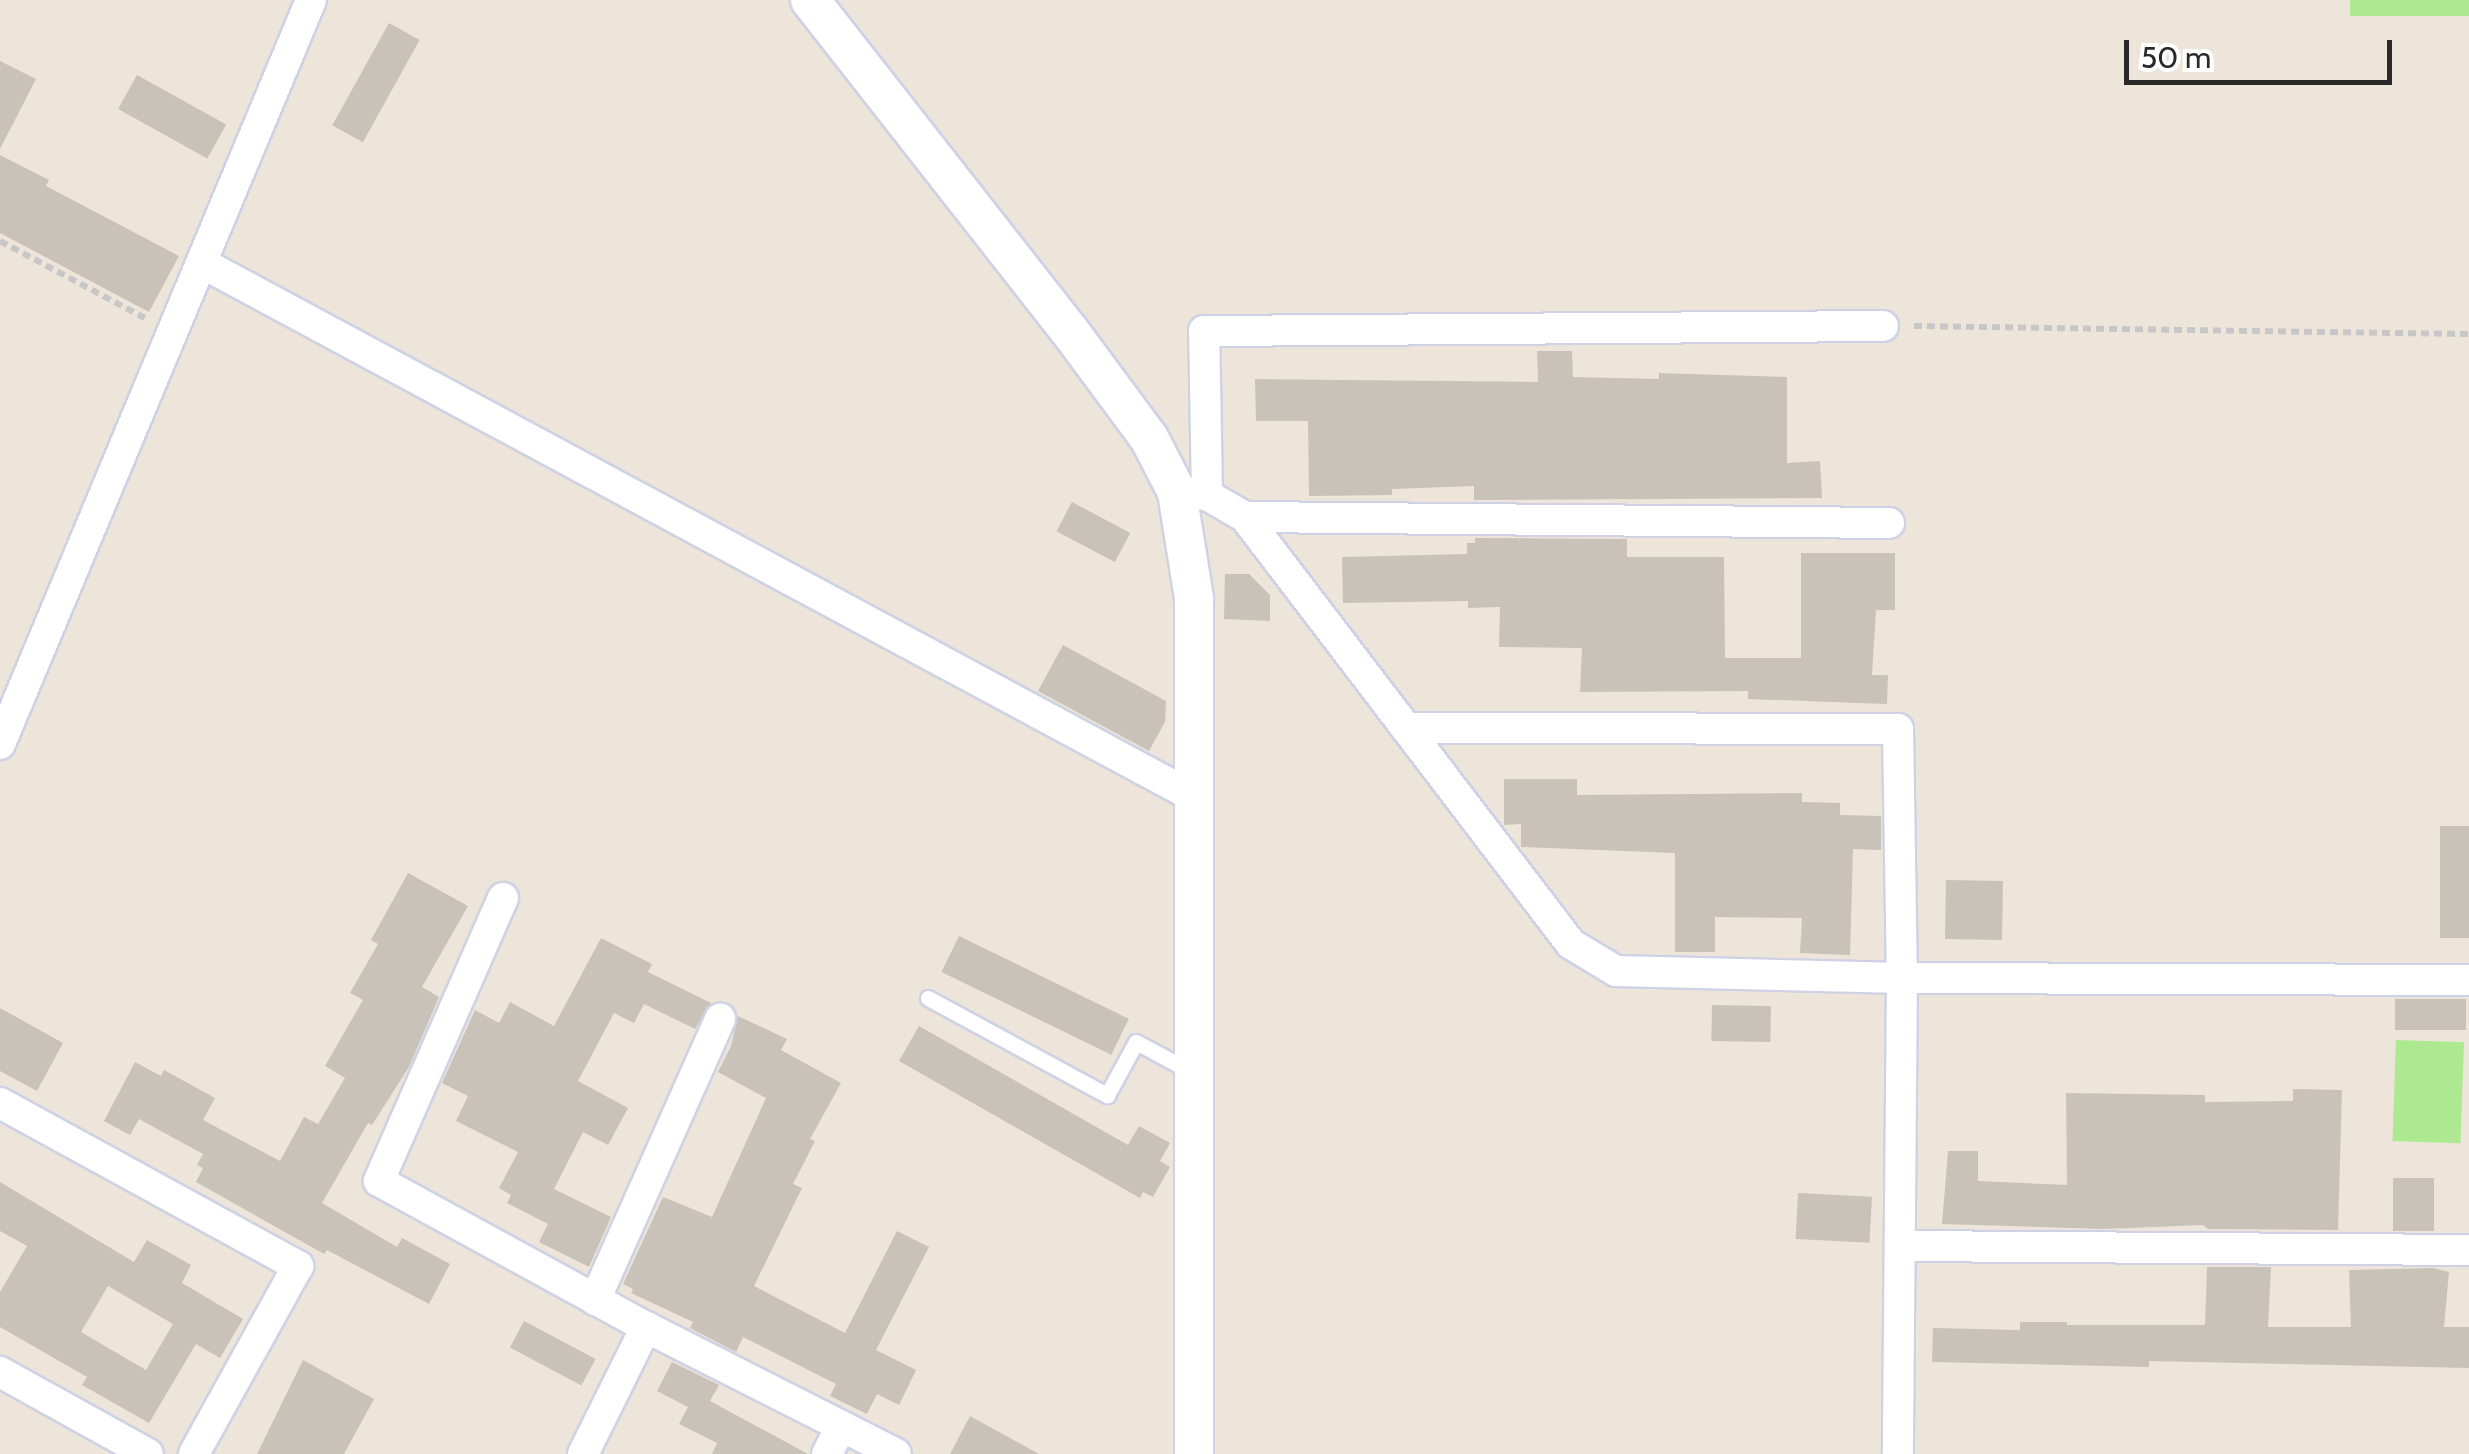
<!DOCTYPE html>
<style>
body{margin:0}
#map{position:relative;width:2469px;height:1454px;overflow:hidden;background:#ede5d9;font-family:Cabin,sans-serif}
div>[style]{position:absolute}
.green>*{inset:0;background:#ace990;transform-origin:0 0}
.building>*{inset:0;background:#c8c2b9;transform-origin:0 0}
.path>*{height:6px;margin-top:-3px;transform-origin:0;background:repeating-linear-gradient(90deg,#c7c7c7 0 8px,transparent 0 13px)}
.roads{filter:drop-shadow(2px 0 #cfd2e4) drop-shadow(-2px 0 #cfd2e4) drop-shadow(0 2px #cfd2e4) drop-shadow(0 -2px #cfd2e4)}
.service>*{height:15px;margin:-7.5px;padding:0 7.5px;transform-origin:7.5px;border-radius:7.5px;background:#fff}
.minor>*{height:30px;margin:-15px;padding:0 15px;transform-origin:15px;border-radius:15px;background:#fff}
.tertiary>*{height:38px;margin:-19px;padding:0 19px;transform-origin:19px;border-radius:19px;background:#fff}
span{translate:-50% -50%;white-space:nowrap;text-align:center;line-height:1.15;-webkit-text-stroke:9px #fff;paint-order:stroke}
.scale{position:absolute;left:2124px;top:40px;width:268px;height:45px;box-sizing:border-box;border:5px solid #292929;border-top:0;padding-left:12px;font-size:30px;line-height:35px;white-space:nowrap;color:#292929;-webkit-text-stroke:8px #fff;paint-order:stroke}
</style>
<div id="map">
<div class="green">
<div style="left:2350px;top:0;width:119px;height:16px"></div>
<div style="left:2396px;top:1040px;width:68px;height:101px;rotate:2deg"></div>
</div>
<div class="building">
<div style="left:389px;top:23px;width:35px;height:117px;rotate:29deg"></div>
<div style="clip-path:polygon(0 61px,36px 79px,0 149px)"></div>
<div style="left:137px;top:75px;width:102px;height:39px;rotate:29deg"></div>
<div style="clip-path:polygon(0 155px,49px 180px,46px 186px,179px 256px,149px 312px,0 233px)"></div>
<div style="clip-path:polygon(1537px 351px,1572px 351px,1573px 377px,1659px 379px,1659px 373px,1787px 377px,1787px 463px,1820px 461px,1822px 498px,1474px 500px,1474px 486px,1392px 489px,1392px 495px,1309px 496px,1308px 421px,1256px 421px,1255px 379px,1538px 382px)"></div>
<div style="left:1072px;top:502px;width:66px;height:33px;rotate:28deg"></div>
<div style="clip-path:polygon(1475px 538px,1627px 539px,1627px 557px,1724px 557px,1725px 658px,1801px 658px,1801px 553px,1895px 553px,1895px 610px,1876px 610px,1872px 675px,1888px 675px,1887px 704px,1748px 699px,1748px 691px,1580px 692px,1582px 648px,1499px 647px,1500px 607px,1468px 608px,1468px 601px,1343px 603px,1342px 557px,1467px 554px,1467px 543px,1475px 543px)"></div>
<div style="clip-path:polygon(1225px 574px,1249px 574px,1270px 595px,1270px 621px,1224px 619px)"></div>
<div style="clip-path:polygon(1063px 645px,1166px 701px,1165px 722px,1149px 751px,1038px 691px)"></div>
<div style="clip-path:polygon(1504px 779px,1577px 779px,1577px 795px,1802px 793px,1802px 802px,1840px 803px,1840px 815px,1881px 816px,1881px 850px,1853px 849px,1850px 955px,1800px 953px,1802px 918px,1715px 917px,1715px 952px,1675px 952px,1675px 853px,1521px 847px,1521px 824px,1504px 825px)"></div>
<div style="left:2440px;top:826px;width:29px;height:112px"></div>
<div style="clip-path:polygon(408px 873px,468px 906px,422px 987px,439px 997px,409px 1067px,372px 1125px,368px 1123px,322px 1203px,397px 1247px,402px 1238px,450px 1264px,429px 1304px,327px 1250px,324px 1254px,196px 1182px,203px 1168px,197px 1165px,203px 1154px,139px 1119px,130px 1135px,104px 1121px,135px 1062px,161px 1076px,164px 1070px,215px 1098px,203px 1120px,280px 1161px,304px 1117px,318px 1124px,345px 1078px,325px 1066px,363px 1000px,350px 993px,378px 944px,371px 940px)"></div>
<div style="left:1946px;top:880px;width:57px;height:59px;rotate:1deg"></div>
<div style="left:959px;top:936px;width:189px;height:40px;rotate:26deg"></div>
<div style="clip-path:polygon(601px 938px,652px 964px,648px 972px,711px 1003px,695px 1029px,644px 1004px,634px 1023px,614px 1013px,578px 1081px,628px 1108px,608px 1145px,583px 1132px,554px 1189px,611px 1217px,589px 1267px,539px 1242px,548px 1224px,507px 1203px,511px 1195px,499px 1188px,518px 1152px,456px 1121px,468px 1096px,442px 1083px,475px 1010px,499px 1023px,510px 1002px,554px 1026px)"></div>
<div style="left:2395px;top:999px;width:71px;height:31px"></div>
<div style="left:1712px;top:1005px;width:59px;height:36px;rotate:1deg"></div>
<div style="clip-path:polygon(0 1008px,63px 1043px,37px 1091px,0 1071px)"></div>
<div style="clip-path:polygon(738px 1016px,787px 1039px,781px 1050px,841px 1083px,810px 1139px,815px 1141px,793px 1184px,802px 1188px,754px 1286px,845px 1333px,897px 1231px,929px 1247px,876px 1350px,916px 1370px,899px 1405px,877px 1394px,867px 1414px,830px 1396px,836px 1384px,743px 1337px,736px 1352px,690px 1328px,693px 1322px,631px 1293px,633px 1289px,623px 1284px,663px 1197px,712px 1217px,766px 1098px,718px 1072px,731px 1046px)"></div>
<div style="clip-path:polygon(919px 1026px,1128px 1145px,1139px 1126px,1170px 1143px,1160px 1161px,1170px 1167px,1153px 1197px,1143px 1192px,1140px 1198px,899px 1061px)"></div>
<div style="clip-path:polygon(2293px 1089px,2342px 1090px,2338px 1230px,2208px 1229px,2203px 1225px,2104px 1229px,1942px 1224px,1948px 1151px,1978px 1151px,1978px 1181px,2067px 1185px,2066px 1093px,2205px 1095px,2205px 1102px,2293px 1101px)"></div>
<div style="left:2393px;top:1178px;width:41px;height:53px"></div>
<div style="clip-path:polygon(evenodd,0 1182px,134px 1262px,147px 1240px,191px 1265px,182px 1283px,243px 1319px,220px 1358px,196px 1344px,149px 1423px,82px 1385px,87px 1377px,0 1327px,0 1292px,27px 1246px,0 1231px,0 1182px,108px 1286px,173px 1324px,146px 1370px,81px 1332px,108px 1286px)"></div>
<div style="left:1798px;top:1193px;width:74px;height:46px;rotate:3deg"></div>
<div style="clip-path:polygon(2207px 1267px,2271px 1267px,2268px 1327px,2351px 1327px,2349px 1270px,2433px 1268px,2449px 1272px,2444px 1327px,2469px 1327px,2469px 1368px,2149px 1361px,2149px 1367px,1932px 1362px,1933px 1328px,2020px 1330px,2020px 1322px,2067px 1322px,2067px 1325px,2205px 1325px)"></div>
<div style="left:524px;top:1321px;width:81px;height:30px;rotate:28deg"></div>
<div style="clip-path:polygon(303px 1360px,374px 1399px,344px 1454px,257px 1454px)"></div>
<div style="clip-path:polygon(672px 1362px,719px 1385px,710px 1401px,808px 1454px,712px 1454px,717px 1443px,679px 1424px,688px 1407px,657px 1391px)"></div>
<div style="clip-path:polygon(970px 1416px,1039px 1454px,950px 1454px)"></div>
</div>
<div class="path">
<div style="left:0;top:241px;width:164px;rotate:28deg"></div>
<div style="left:1914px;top:326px;width:555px;rotate:0.83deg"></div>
</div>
<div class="roads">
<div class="service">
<div style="left:928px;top:998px;width:204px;rotate:28.5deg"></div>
<div style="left:1107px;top:1095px;width:60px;rotate:-61.3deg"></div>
<div style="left:1136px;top:1042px;width:61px;rotate:28.2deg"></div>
</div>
<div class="minor">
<div style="left:202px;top:263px;width:1127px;rotate:28.29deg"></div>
<div style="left:1177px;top:492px;width:30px;rotate:6deg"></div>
<div style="left:1207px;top:495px;width:44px;rotate:30.1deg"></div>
<div style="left:1245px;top:517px;width:537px;rotate:52.64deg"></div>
<div style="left:1571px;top:944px;width:52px;rotate:31deg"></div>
<div style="left:1616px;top:971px;width:286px;rotate:1.4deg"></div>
<div style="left:1902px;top:978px;width:567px;rotate:0.2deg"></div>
<div style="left:1207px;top:495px;width:164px;rotate:-91deg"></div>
<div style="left:1204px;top:331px;width:679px;rotate:-0.42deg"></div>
<div style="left:1245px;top:517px;width:644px;rotate:0.53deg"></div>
<div style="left:1406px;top:728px;width:492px;rotate:0.1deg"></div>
<div style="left:1898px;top:729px;width:249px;rotate:89.1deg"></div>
<div style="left:1902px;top:978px;width:476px;rotate:90.5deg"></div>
<div style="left:0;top:744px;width:806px;rotate:-67.31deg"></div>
<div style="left:503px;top:898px;width:309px;rotate:113.7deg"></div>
<div style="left:379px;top:1181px;width:304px;rotate:28.7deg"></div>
<div style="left:0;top:1103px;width:340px;rotate:28.7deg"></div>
<div style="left:298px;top:1266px;width:215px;rotate:119deg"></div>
<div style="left:1900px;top:1246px;width:569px;rotate:0.4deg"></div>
<div style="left:595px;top:1300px;width:308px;rotate:-66deg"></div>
<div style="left:0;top:1372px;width:169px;rotate:29deg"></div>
<div style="left:583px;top:1454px;width:142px;rotate:-63.6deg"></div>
<div style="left:646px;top:1327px;width:280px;rotate:26.9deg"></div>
<div style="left:827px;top:1454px;width:31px;rotate:-63deg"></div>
</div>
<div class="tertiary">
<div style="left:810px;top:0;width:420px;rotate:51.9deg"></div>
<div style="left:1069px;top:330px;width:134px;rotate:53.5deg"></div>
<div style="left:1149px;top:438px;width:61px;rotate:62.6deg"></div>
<div style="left:1177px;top:492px;width:107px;rotate:80.9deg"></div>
<div style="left:1194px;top:598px;width:856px;rotate:90deg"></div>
</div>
</div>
<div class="scale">50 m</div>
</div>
